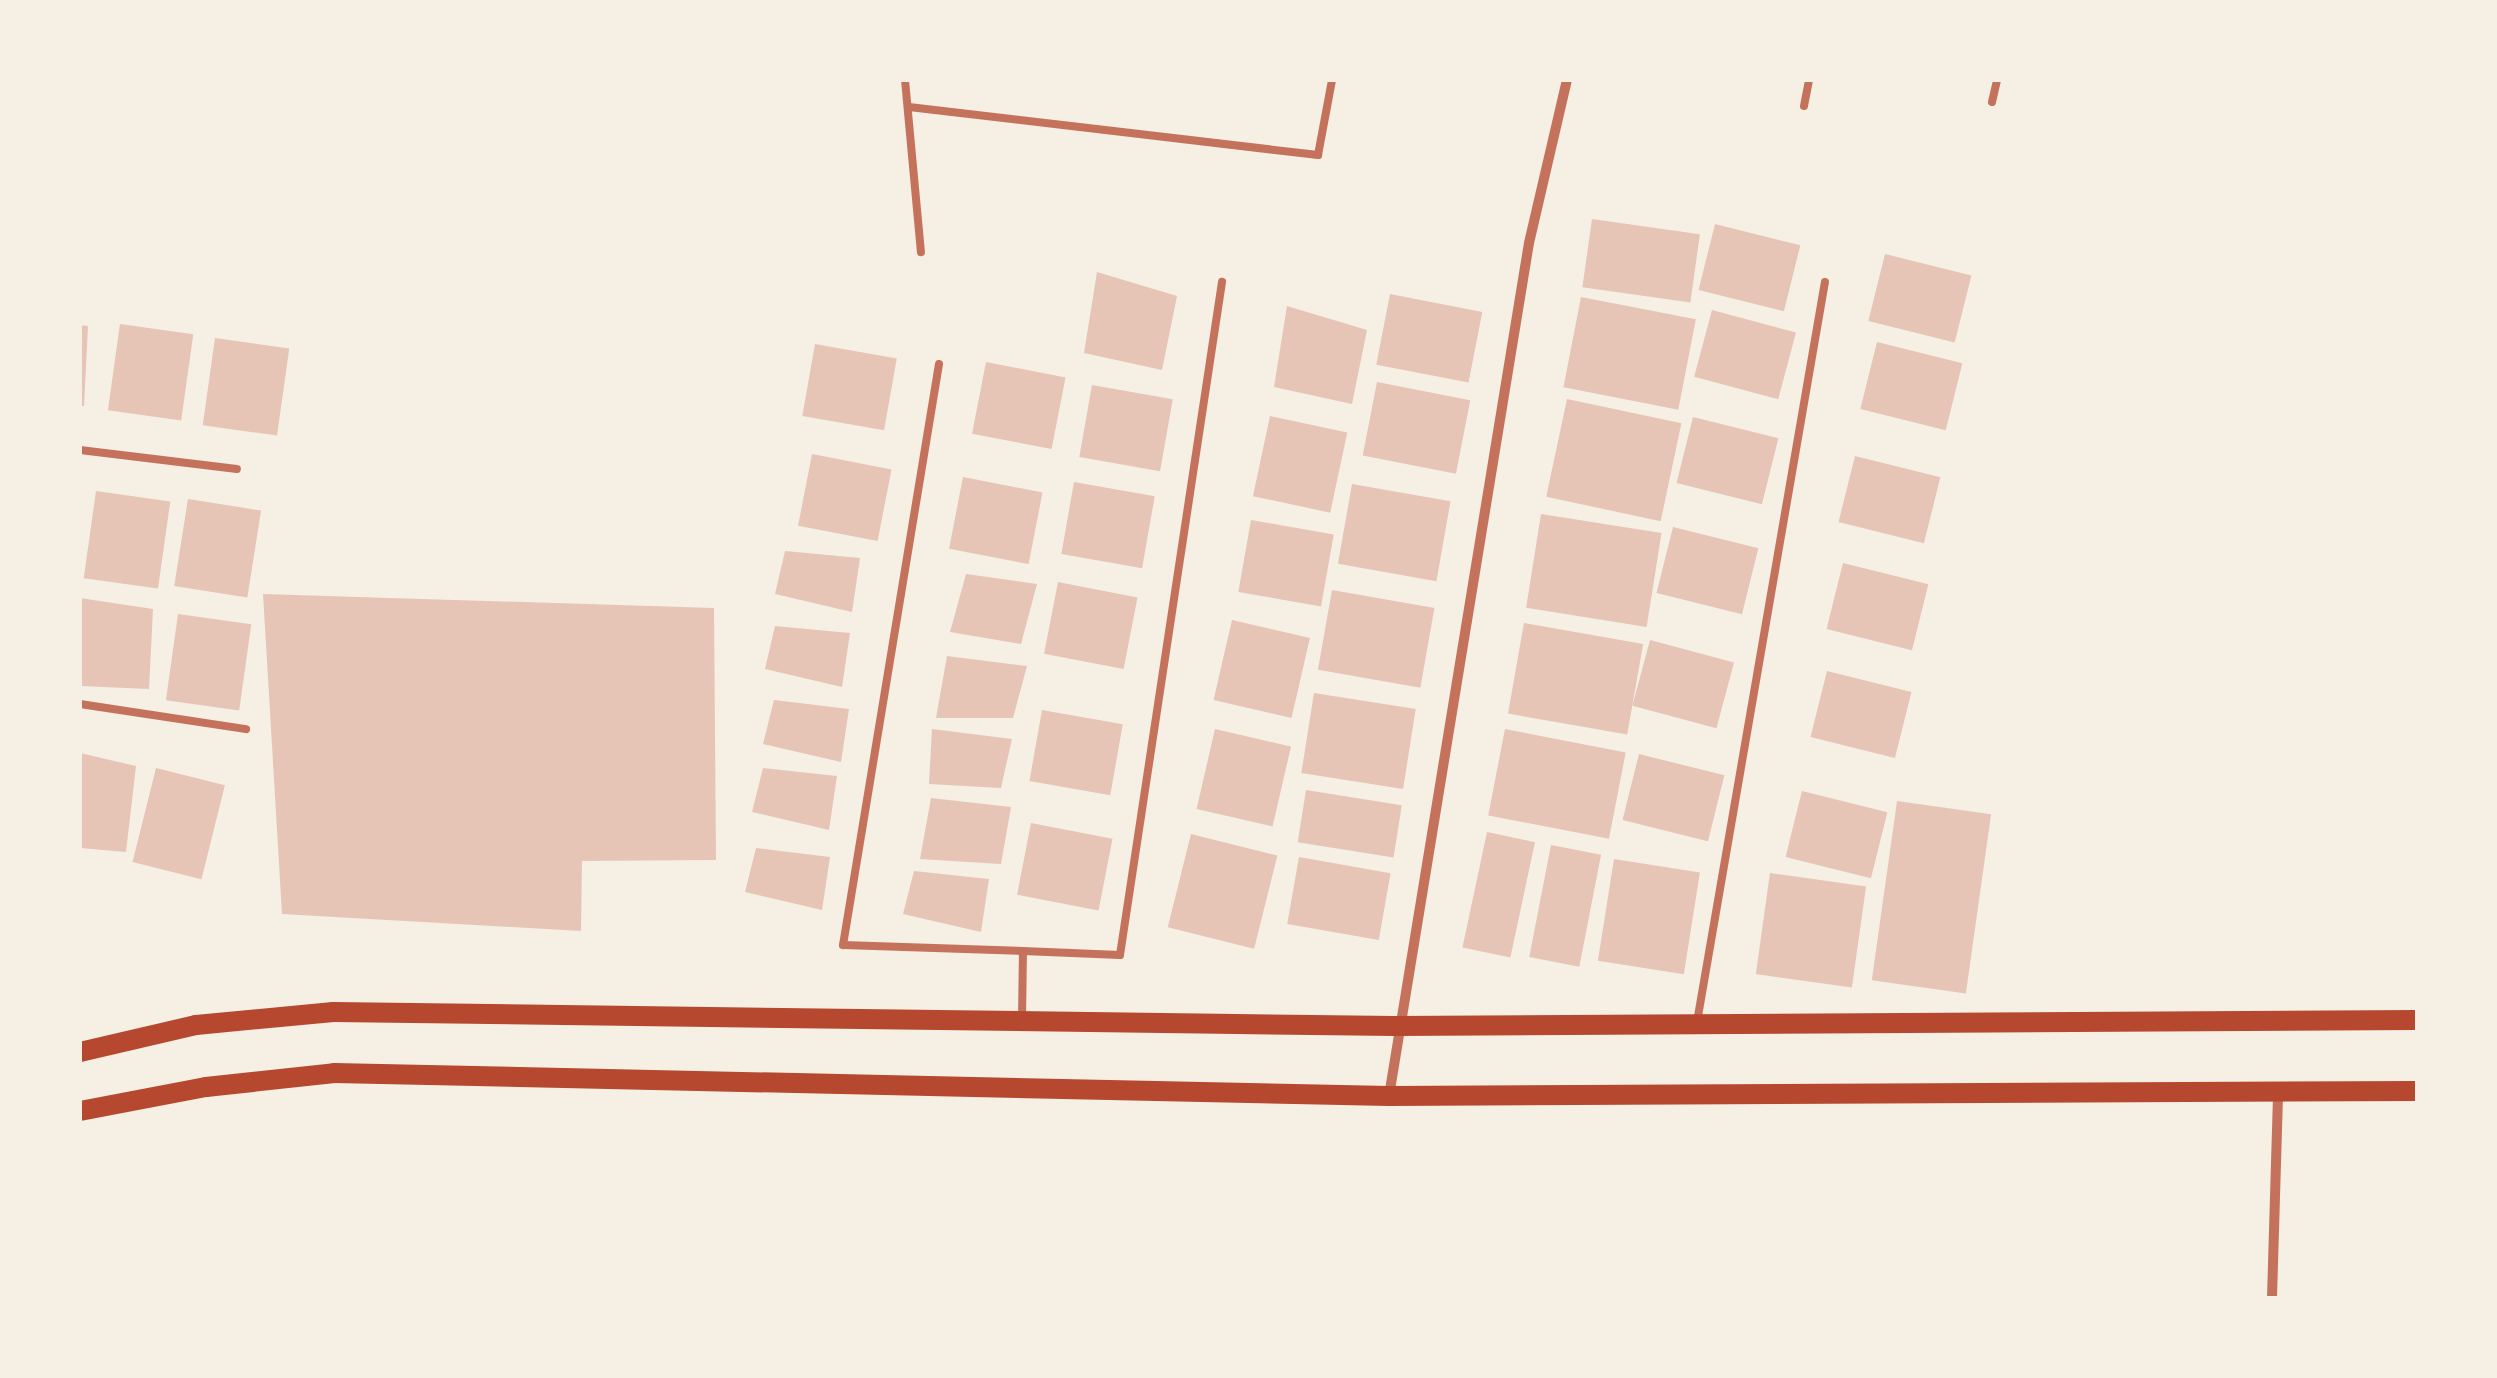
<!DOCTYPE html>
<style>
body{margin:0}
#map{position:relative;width:2497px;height:1378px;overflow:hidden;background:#f6efe4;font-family:"Alegreya Sans",sans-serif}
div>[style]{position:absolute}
.building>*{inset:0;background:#e6c5b7;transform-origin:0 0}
.service>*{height:8px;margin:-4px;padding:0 4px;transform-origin:4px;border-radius:4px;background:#c5725c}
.minor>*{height:10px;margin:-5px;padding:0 5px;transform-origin:5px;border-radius:5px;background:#c5725c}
.secondary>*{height:20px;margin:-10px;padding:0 10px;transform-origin:10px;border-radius:10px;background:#b5482f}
span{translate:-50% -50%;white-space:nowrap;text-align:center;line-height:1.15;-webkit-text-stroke:10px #f6efe4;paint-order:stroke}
.frame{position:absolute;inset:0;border:82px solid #f6efe4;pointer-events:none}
</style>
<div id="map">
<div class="building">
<div style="left:1592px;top:219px;width:109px;height:69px;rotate:8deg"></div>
<div style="left:1715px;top:224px;width:88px;height:68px;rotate:14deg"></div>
<div style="left:1885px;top:254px;width:89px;height:69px;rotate:14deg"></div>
<div style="clip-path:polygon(1097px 272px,1177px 296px,1162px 370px,1084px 353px)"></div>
<div style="left:1390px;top:294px;width:94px;height:72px;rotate:11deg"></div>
<div style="left:1581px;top:297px;width:117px;height:92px;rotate:11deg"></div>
<div style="clip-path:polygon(1287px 306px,1367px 330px,1352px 404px,1274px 387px)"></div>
<div style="left:1712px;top:310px;width:87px;height:69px;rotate:15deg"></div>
<div style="left:120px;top:324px;width:74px;height:87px;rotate:8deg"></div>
<div style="clip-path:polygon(80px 325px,88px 326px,84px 406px,80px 406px)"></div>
<div style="left:215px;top:338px;width:75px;height:88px;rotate:8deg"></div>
<div style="left:1877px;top:342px;width:88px;height:69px;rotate:14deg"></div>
<div style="left:815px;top:344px;width:83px;height:73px;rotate:10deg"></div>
<div style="left:986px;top:362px;width:81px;height:73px;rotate:11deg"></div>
<div style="left:1377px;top:382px;width:95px;height:75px;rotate:11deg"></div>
<div style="left:1092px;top:385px;width:82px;height:73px;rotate:10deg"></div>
<div style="left:1567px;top:399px;width:117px;height:100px;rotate:12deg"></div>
<div style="left:1270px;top:416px;width:79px;height:82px;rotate:12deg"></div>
<div style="left:1693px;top:417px;width:88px;height:68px;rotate:14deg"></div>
<div style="left:812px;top:454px;width:81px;height:73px;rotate:11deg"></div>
<div style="left:1855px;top:456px;width:88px;height:68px;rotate:14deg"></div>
<div style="left:963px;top:477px;width:81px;height:73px;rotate:11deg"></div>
<div style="left:1074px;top:482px;width:82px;height:73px;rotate:10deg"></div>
<div style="left:1352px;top:484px;width:100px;height:81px;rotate:10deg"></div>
<div style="left:96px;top:491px;width:75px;height:88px;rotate:8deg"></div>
<div style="left:188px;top:499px;width:74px;height:88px;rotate:9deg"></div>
<div style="left:1541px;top:514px;width:122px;height:95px;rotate:9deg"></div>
<div style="left:1251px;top:520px;width:84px;height:73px;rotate:10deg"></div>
<div style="left:1673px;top:527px;width:88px;height:68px;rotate:14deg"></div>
<div style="clip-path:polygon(785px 551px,860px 558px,852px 612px,775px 594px)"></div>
<div style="left:1843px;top:563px;width:88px;height:68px;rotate:14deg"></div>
<div style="clip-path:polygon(966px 574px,1037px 584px,1021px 644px,950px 632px)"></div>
<div style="left:1058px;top:582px;width:81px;height:73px;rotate:11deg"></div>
<div style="left:1332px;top:590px;width:104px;height:81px;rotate:10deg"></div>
<div style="clip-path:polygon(263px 594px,714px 608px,716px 860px,582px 861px,581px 931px,282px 914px)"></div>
<div style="clip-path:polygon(80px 598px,153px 609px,149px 689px,80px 686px)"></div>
<div style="left:178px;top:614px;width:74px;height:87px;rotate:8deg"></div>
<div style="left:1232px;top:620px;width:80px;height:82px;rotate:13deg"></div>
<div style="left:1524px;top:623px;width:121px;height:92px;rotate:10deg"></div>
<div style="clip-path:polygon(775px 626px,850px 633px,842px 687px,765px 669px)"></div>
<div style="left:1650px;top:640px;width:87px;height:68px;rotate:15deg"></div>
<div style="clip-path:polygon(947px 656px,1027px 666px,1013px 718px,936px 718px)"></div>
<div style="left:1827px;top:671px;width:87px;height:68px;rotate:14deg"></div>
<div style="left:1314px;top:693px;width:103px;height:81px;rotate:9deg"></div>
<div style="clip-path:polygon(774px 700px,849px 709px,841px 762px,763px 744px)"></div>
<div style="left:1042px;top:710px;width:82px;height:72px;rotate:10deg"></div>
<div style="clip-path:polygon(932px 729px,1012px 739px,1001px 788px,929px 784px)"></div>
<div style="left:1215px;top:729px;width:78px;height:82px;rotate:13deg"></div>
<div style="left:1505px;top:729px;width:123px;height:88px;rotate:11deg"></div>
<div style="clip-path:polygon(80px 753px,136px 766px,126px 852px,80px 848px)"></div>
<div style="left:1639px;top:754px;width:88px;height:68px;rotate:14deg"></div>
<div style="left:156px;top:768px;width:71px;height:97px;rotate:14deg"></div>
<div style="clip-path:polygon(763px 768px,837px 776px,829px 830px,752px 812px)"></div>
<div style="left:1306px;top:790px;width:97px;height:53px;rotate:9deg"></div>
<div style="left:1802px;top:791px;width:88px;height:68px;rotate:14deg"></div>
<div style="clip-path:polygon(931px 798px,1011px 807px,1001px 864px,920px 859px)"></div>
<div style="left:1897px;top:801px;width:95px;height:181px;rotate:8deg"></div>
<div style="left:1031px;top:823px;width:83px;height:73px;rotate:11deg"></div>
<div style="left:1487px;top:832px;width:49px;height:118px;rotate:12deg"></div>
<div style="left:1191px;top:834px;width:89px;height:96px;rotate:14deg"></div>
<div style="left:1551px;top:845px;width:51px;height:114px;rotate:11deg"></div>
<div style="clip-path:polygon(756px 848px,830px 857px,822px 910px,745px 892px)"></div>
<div style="left:1299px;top:857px;width:93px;height:68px;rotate:10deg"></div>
<div style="left:1614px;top:859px;width:87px;height:103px;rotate:9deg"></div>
<div style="clip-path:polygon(914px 871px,989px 879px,981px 932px,903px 914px)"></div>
<div style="left:1770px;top:873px;width:97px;height:102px;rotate:8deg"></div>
</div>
<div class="service">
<div style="left:905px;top:80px;width:173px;rotate:84.7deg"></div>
<div style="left:1992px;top:102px;width:23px;rotate:-77deg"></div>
<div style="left:1804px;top:106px;width:26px;rotate:-79deg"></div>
<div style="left:909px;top:107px;width:412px;rotate:6.7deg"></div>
<div style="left:1318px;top:155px;width:76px;rotate:-79.4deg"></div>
<div style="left:939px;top:364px;width:589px;rotate:99.38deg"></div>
<div style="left:843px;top:945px;width:180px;rotate:1.9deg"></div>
<div style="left:80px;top:450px;width:158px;rotate:6.9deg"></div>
<div style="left:80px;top:704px;width:168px;rotate:8.6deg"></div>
<div style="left:1022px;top:1020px;width:69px;rotate:-89.2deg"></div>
<div style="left:1023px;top:951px;width:97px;rotate:2.4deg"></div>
<div style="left:1120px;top:955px;width:681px;rotate:-81.38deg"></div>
<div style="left:1697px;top:1022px;width:751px;rotate:-80.19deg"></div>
</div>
<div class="minor">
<div style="left:1389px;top:1096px;width:864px;rotate:-80.68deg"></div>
<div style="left:1529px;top:243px;width:167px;rotate:-76.9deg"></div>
<div style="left:2272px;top:1298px;width:206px;rotate:-88.3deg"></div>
</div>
<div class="secondary">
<div style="left:80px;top:1052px;width:119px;rotate:-13.1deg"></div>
<div style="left:196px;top:1025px;width:138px;rotate:-5.4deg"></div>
<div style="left:333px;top:1012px;width:1062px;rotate:0.76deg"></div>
<div style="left:1395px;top:1026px;width:1022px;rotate:-0.34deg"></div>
<div style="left:80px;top:1111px;width:128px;rotate:-10.8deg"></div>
<div style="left:206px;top:1087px;width:129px;rotate:-6.2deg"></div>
<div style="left:334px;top:1073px;width:1055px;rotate:1.25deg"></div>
<div style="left:1389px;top:1096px;width:1028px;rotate:-0.28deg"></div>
</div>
<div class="frame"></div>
</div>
